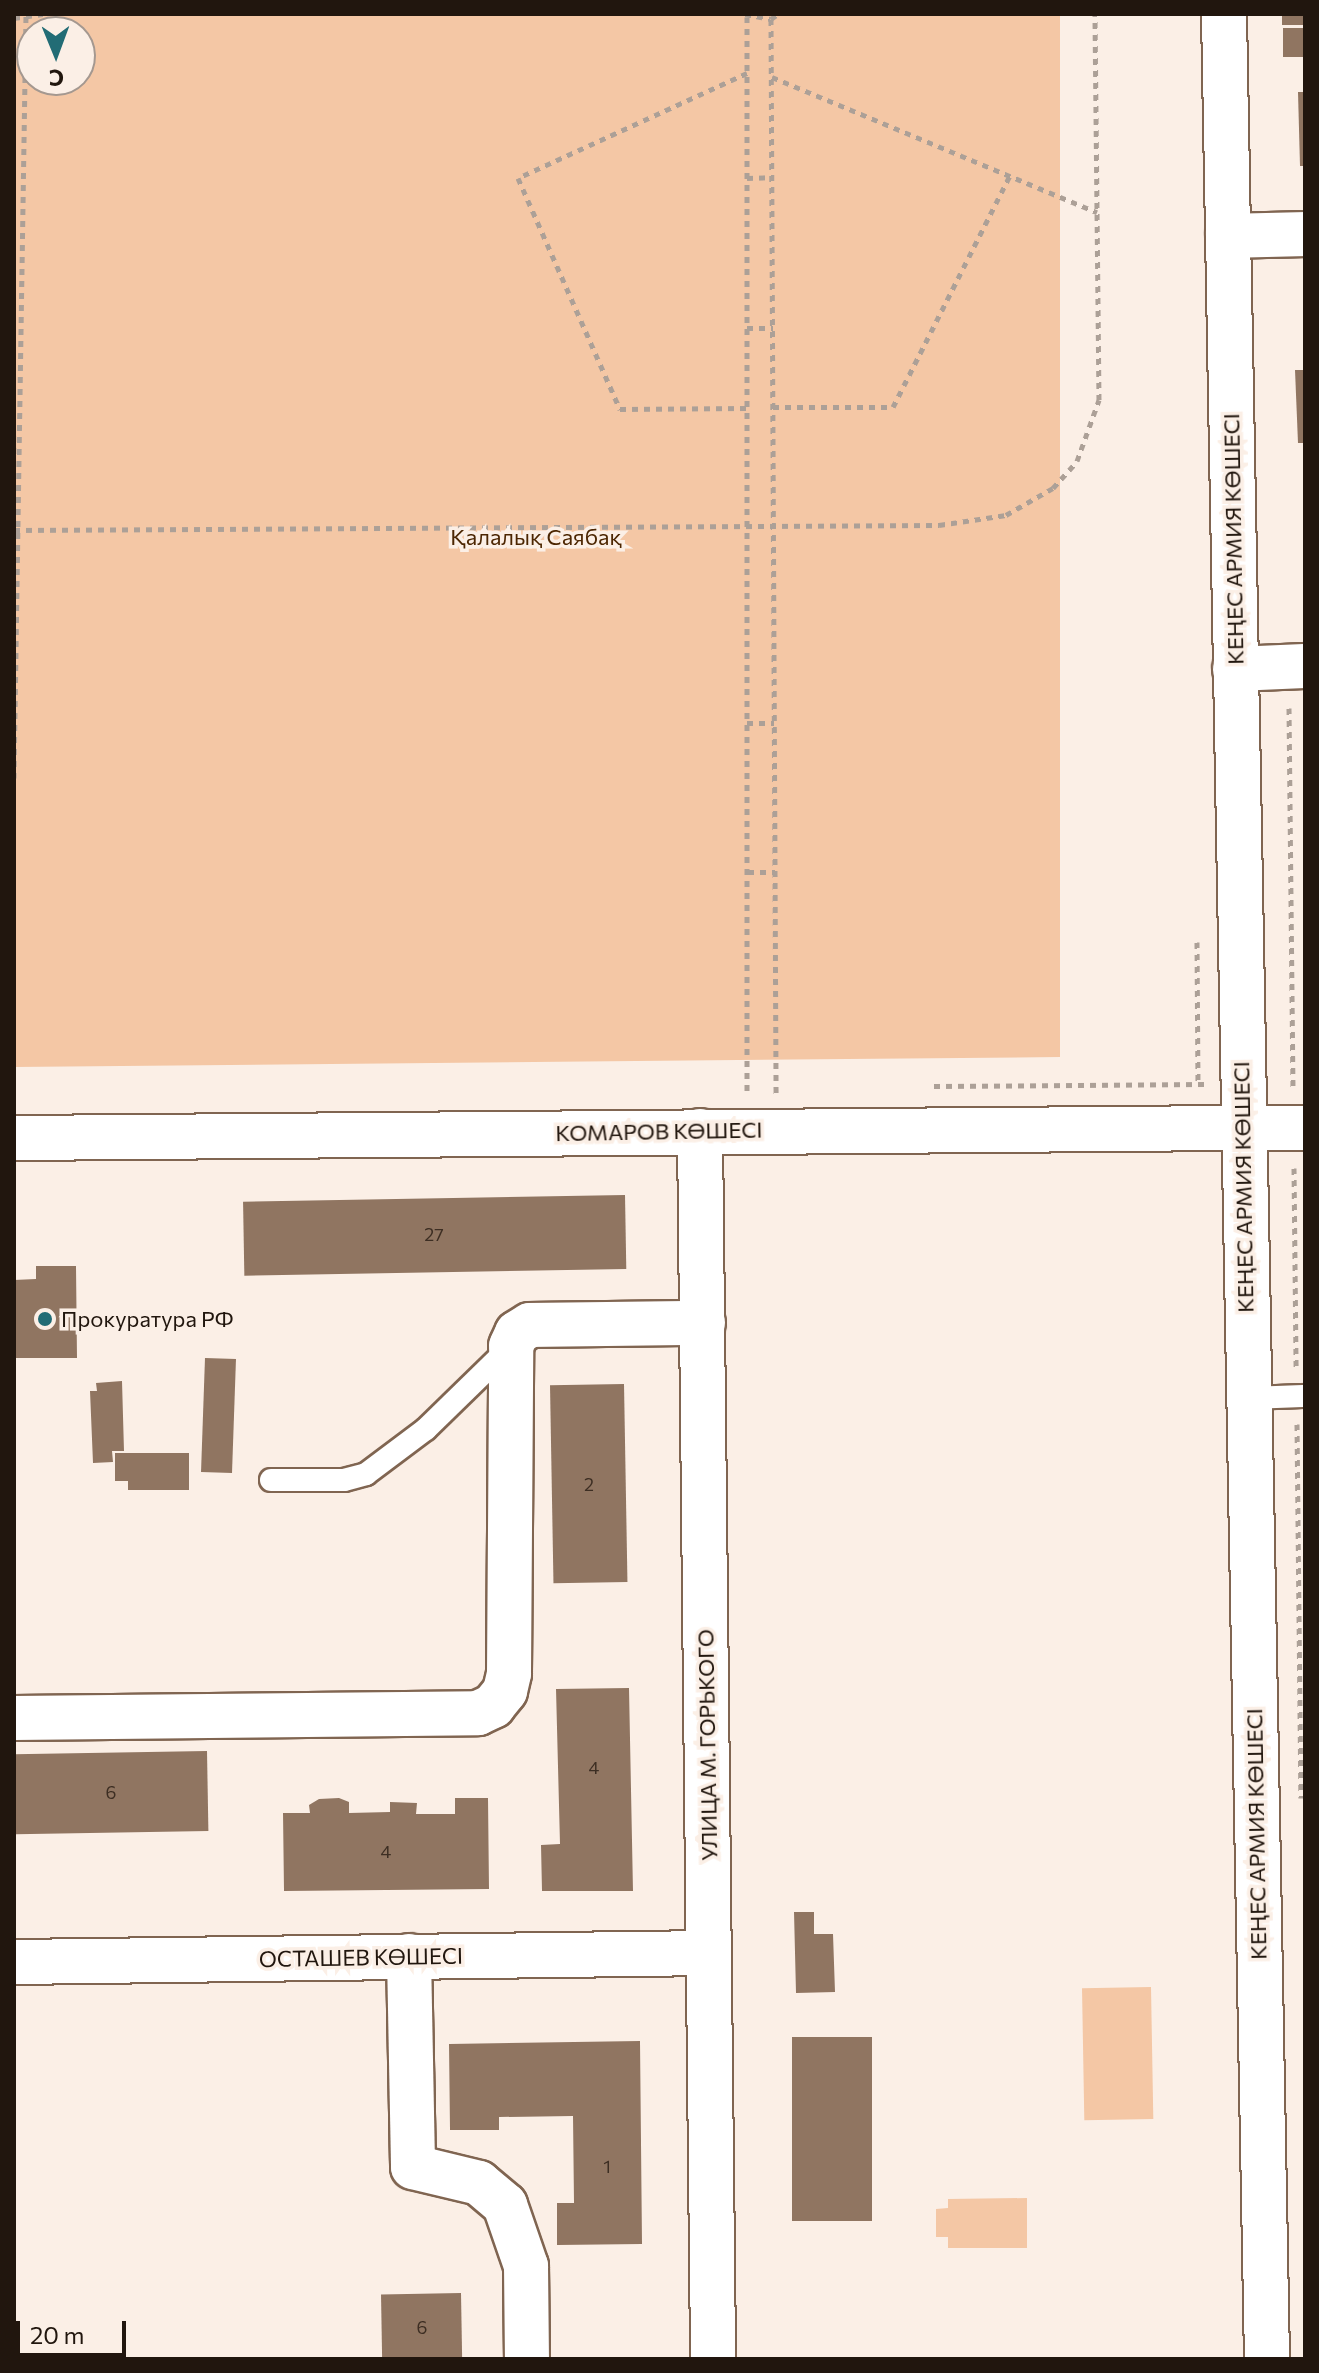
<!DOCTYPE html>
<meta charset="utf-8">
<style>
body{margin:0}
#map{position:relative;width:1319px;height:2373px;overflow:hidden;background:#fbefe6;font-family:Commissioner,sans-serif}
div>[style]{position:absolute}
.green>*{inset:0;background:#f4c7a5;transform-origin:0 0}
.building>*{inset:0;background:#907561;transform-origin:0 0}
.path>*{height:5px;margin-top:-2.5px;transform-origin:0;background:repeating-linear-gradient(90deg,#aca097 0 6px,transparent 0 12px)}
.roads{filter:drop-shadow(2px 0 #806551) drop-shadow(-2px 0 #806551) drop-shadow(0 2px #806551) drop-shadow(0 -2px #806551)}
.service>*{height:22px;margin:-11px;padding:0 11px;transform-origin:11px;border-radius:11px;background:#fff}
.minor>*{height:44px;margin:-22px;padding:0 22px;transform-origin:22px;border-radius:22px;background:#fff}
.tertiary>*{height:44px;margin:-22px;padding:0 22px;transform-origin:22px;border-radius:22px;background:#fff}
.dots>*{width:22px;height:22px;translate:-50% -50%;box-sizing:border-box;border:4px solid #fbefe6;border-radius:50%}
span{translate:-50% -50%;white-space:nowrap;text-align:center;line-height:1.15;-webkit-text-stroke:7px #fbefe6;paint-order:stroke}
.number-label{font-size:18px;color:#3d2e23}
.number-label span{-webkit-text-stroke-width:0}
.park-label{font-size:22px;color:#4c2602}
.street-label{font-size:22px;color:#21160e}
.poi-label{font-size:22px;color:#21160e}
.left{translate:0 -50%;text-align:left}
.frame{position:absolute;inset:0;border:16px solid #21160e;pointer-events:none}
.north{position:absolute;left:16px;top:16px;width:80px;height:80px;box-sizing:border-box;background:#fbefe6;border:2px solid #a49890;border-radius:50%;rotate:179deg;font-size:22px;font-weight:700;line-height:32px;text-align:center;color:#21160e}
.north::after{content:'';display:block;margin:auto;width:28px;height:36px;background:#226c75;clip-path:polygon(50% 0,100% 100%,50% 72%,0 100%)}
.scale{position:absolute;left:16px;top:2321px;width:110px;height:36px;box-sizing:border-box;border:4px solid #21160e;border-top:0;padding-left:10px;font-size:24px;line-height:28px;white-space:nowrap;color:#21160e;-webkit-text-stroke:6px #fbefe6;paint-order:stroke}
</style>
<div id="map">
<div class="green">
<div style="clip-path:polygon(evenodd,14px 14px,1060px 14px,1060px 1057px,14px 1067px,14px 14px,32px 32px,80px 32px,80px 80px,32px 80px,32px 32px)"></div>
<div style="left:1151px;top:1987px;width:132px;height:69px;rotate:89deg"></div>
<div style="clip-path:polygon(1027px 2198px,1027px 2248px,948px 2248px,948px 2237px,936px 2237px,936px 2209px,948px 2208px,948px 2199px)"></div>
</div>
<div class="building">
<div style="left:1282px;top:14px;width:23px;height:11px"></div>
<div style="left:1283px;top:28px;width:22px;height:29px"></div>
<div style="clip-path:polygon(1298px 92px,1305px 92px,1305px 166px,1300px 166px)"></div>
<div style="clip-path:polygon(1295px 370px,1305px 370px,1305px 443px,1298px 443px)"></div>
<div style="left:625px;top:1195px;width:74px;height:382px;rotate:89deg"></div>
<div style="clip-path:polygon(36px 1266px,76px 1266px,77px 1358px,14px 1358px,14px 1280px,36px 1279px)"></div>
<div style="left:205px;top:1358px;width:31px;height:114px;rotate:2deg"></div>
<div style="clip-path:polygon(122px 1381px,124px 1451px,112px 1451px,113px 1462px,93px 1463px,90px 1391px,97px 1391px,96px 1383px)"></div>
<div style="left:624px;top:1384px;width:198px;height:74px;rotate:89deg"></div>
<div style="clip-path:polygon(115px 1453px,189px 1453px,189px 1490px,128px 1490px,128px 1481px,115px 1481px)"></div>
<div style="clip-path:polygon(629px 1688px,633px 1891px,542px 1891px,541px 1845px,560px 1844px,556px 1689px)"></div>
<div style="left:207px;top:1751px;width:80px;height:193px;rotate:89deg"></div>
<div style="clip-path:polygon(339px 1798px,349px 1802px,349px 1813px,390px 1812px,390px 1802px,417px 1803px,416px 1814px,455px 1814px,455px 1798px,488px 1798px,489px 1889px,284px 1891px,283px 1813px,310px 1813px,309px 1805px,319px 1799px)"></div>
<div style="clip-path:polygon(794px 1912px,814px 1912px,814px 1934px,833px 1934px,835px 1992px,796px 1993px)"></div>
<div style="left:792px;top:2037px;width:80px;height:184px"></div>
<div style="clip-path:polygon(640px 2041px,642px 2244px,557px 2245px,557px 2203px,574px 2203px,573px 2116px,499px 2117px,499px 2130px,450px 2130px,449px 2044px)"></div>
<div style="left:461px;top:2293px;width:66px;height:80px;rotate:89deg"></div>
</div>
<div class="path">
<div style="left:745px;top:14px;width:26px;rotate:11deg"></div>
<div style="left:771px;top:19px;width:9px;rotate:-36deg"></div>
<div style="left:747px;top:17px;width:1076px;rotate:90deg"></div>
<div style="left:14px;top:18px;width:29px;rotate:-8deg"></div>
<div style="left:771px;top:19px;width:1075px;rotate:89.73deg"></div>
<div style="left:747px;top:73px;width:252px;rotate:155.4deg"></div>
<div style="left:518px;top:178px;width:253px;rotate:66.2deg"></div>
<div style="left:620px;top:409px;width:127px;rotate:-0.5deg"></div>
<div style="left:772px;top:77px;width:352px;rotate:22.6deg"></div>
<div style="left:747px;top:178px;width:25px;rotate:-2deg"></div>
<div style="left:747px;top:328px;width:26px"></div>
<div style="left:773px;top:407px;width:120px"></div>
<div style="left:893px;top:407px;width:260px;rotate:-63.2deg"></div>
<div style="left:14px;top:530px;width:925px;rotate:-0.31deg"></div>
<div style="left:939px;top:525px;width:68px;rotate:-8.5deg"></div>
<div style="left:1006px;top:515px;width:54px;rotate:-29.9deg"></div>
<div style="left:1053px;top:488px;width:36px;rotate:-48deg"></div>
<div style="left:1077px;top:461px;width:65px;rotate:-70.2deg"></div>
<div style="left:1099px;top:400px;width:386px;rotate:-90.6deg"></div>
<div style="left:1289px;top:708px;width:382px;rotate:89.4deg"></div>
<div style="left:747px;top:723px;width:27px"></div>
<div style="left:14px;top:778px;width:764px;rotate:-89.1deg"></div>
<div style="left:748px;top:872px;width:27px"></div>
<div style="left:1197px;top:942px;width:142px;rotate:89.6deg"></div>
<div style="left:934px;top:1086px;width:270px;rotate:-0.4deg"></div>
<div style="left:1294px;top:1168px;width:202px;rotate:89.4deg"></div>
<div style="left:1297px;top:1424px;width:374px;rotate:89.4deg"></div>
</div>
<div class="roads">
<div class="service">
<div style="left:1247px;top:1398px;width:58px;rotate:-2deg"></div>
<div style="left:271px;top:1480px;width:73px"></div>
<div style="left:344px;top:1480px;width:23px;rotate:-15deg"></div>
<div style="left:366px;top:1474px;width:75px;rotate:-36.9deg"></div>
<div style="left:426px;top:1429px;width:117px;rotate:-44.3deg"></div>
</div>
<div class="minor">
<div style="left:1228px;top:236px;width:77px;rotate:-1.5deg"></div>
<div style="left:1235px;top:669px;width:70px;rotate:-2.5deg"></div>
<div style="left:1242px;top:1128px;width:63px"></div>
<div style="left:700px;top:1131px;width:1228px;rotate:89.39deg"></div>
<div style="left:14px;top:1718px;width:464px;rotate:-0.6deg"></div>
<div style="left:478px;top:1713px;width:17px;rotate:-25deg"></div>
<div style="left:493px;top:1706px;width:19px;rotate:-51deg"></div>
<div style="left:505px;top:1691px;width:18px;rotate:-77deg"></div>
<div style="left:509px;top:1673px;width:327px;rotate:-89.6deg"></div>
<div style="left:511px;top:1346px;width:14px;rotate:-65deg"></div>
<div style="left:517px;top:1333px;width:15px;rotate:-32deg"></div>
<div style="left:530px;top:1325px;width:173px;rotate:-0.7deg"></div>
<div style="left:409px;top:1956px;width:211px;rotate:88.9deg"></div>
<div style="left:413px;top:2167px;width:68px;rotate:13.6deg"></div>
<div style="left:479px;top:2183px;width:34px;rotate:40deg"></div>
<div style="left:505px;top:2205px;width:65px;rotate:71deg"></div>
<div style="left:526px;top:2266px;width:93px;rotate:89.4deg"></div>
<div style="left:14px;top:1962px;width:695px;rotate:-0.74deg"></div>
</div>
<div class="tertiary">
<div style="left:1224px;top:14px;width:2345px;rotate:88.95deg"></div>
<div style="left:14px;top:1138px;width:1228px;rotate:-0.47deg"></div>
</div>
</div>
<div class="dots">
<div style="left:45px;top:1319px;background:#226c75"></div>
</div>
<div class="number-label">
<span style="left:434px;top:1234px">27</span>
<span style="left:589px;top:1484px">2</span>
<span style="left:594px;top:1767px">4</span>
<span style="left:111px;top:1792px">6</span>
<span style="left:386px;top:1851px">4</span>
<span style="left:607px;top:2166px">1</span>
<span style="left:422px;top:2327px">6</span>
</div>
<div class="park-label">
<span style="left:536px;top:537px">Қалалық Саябақ</span>
</div>
<div class="street-label">
<span style="left:1233px;top:539px;rotate:-91deg">КЕҢЕС АРМИЯ КӨШЕСІ</span>
<span style="left:659px;top:1131px;rotate:-1deg">КОМАРОВ КӨШЕСІ</span>
<span style="left:1243px;top:1187px;rotate:-91deg">КЕҢЕС АРМИЯ КӨШЕСІ</span>
<span style="left:707px;top:1745px;rotate:-91deg">УЛИЦА М. ГОРЬКОГО</span>
<span style="left:1256px;top:1834px;rotate:-91deg">КЕҢЕС АРМИЯ КӨШЕСІ</span>
<span style="left:361px;top:1957px;rotate:-1deg">ОСТАШЕВ КӨШЕСІ</span>
</div>
<div class="poi-label">
<span class="left" style="left:61px;top:1319px">Прокуратура РФ</span>
</div>
<div class="frame"></div>
<div class="north">С</div>
<div class="scale">20 m</div>
</div>
